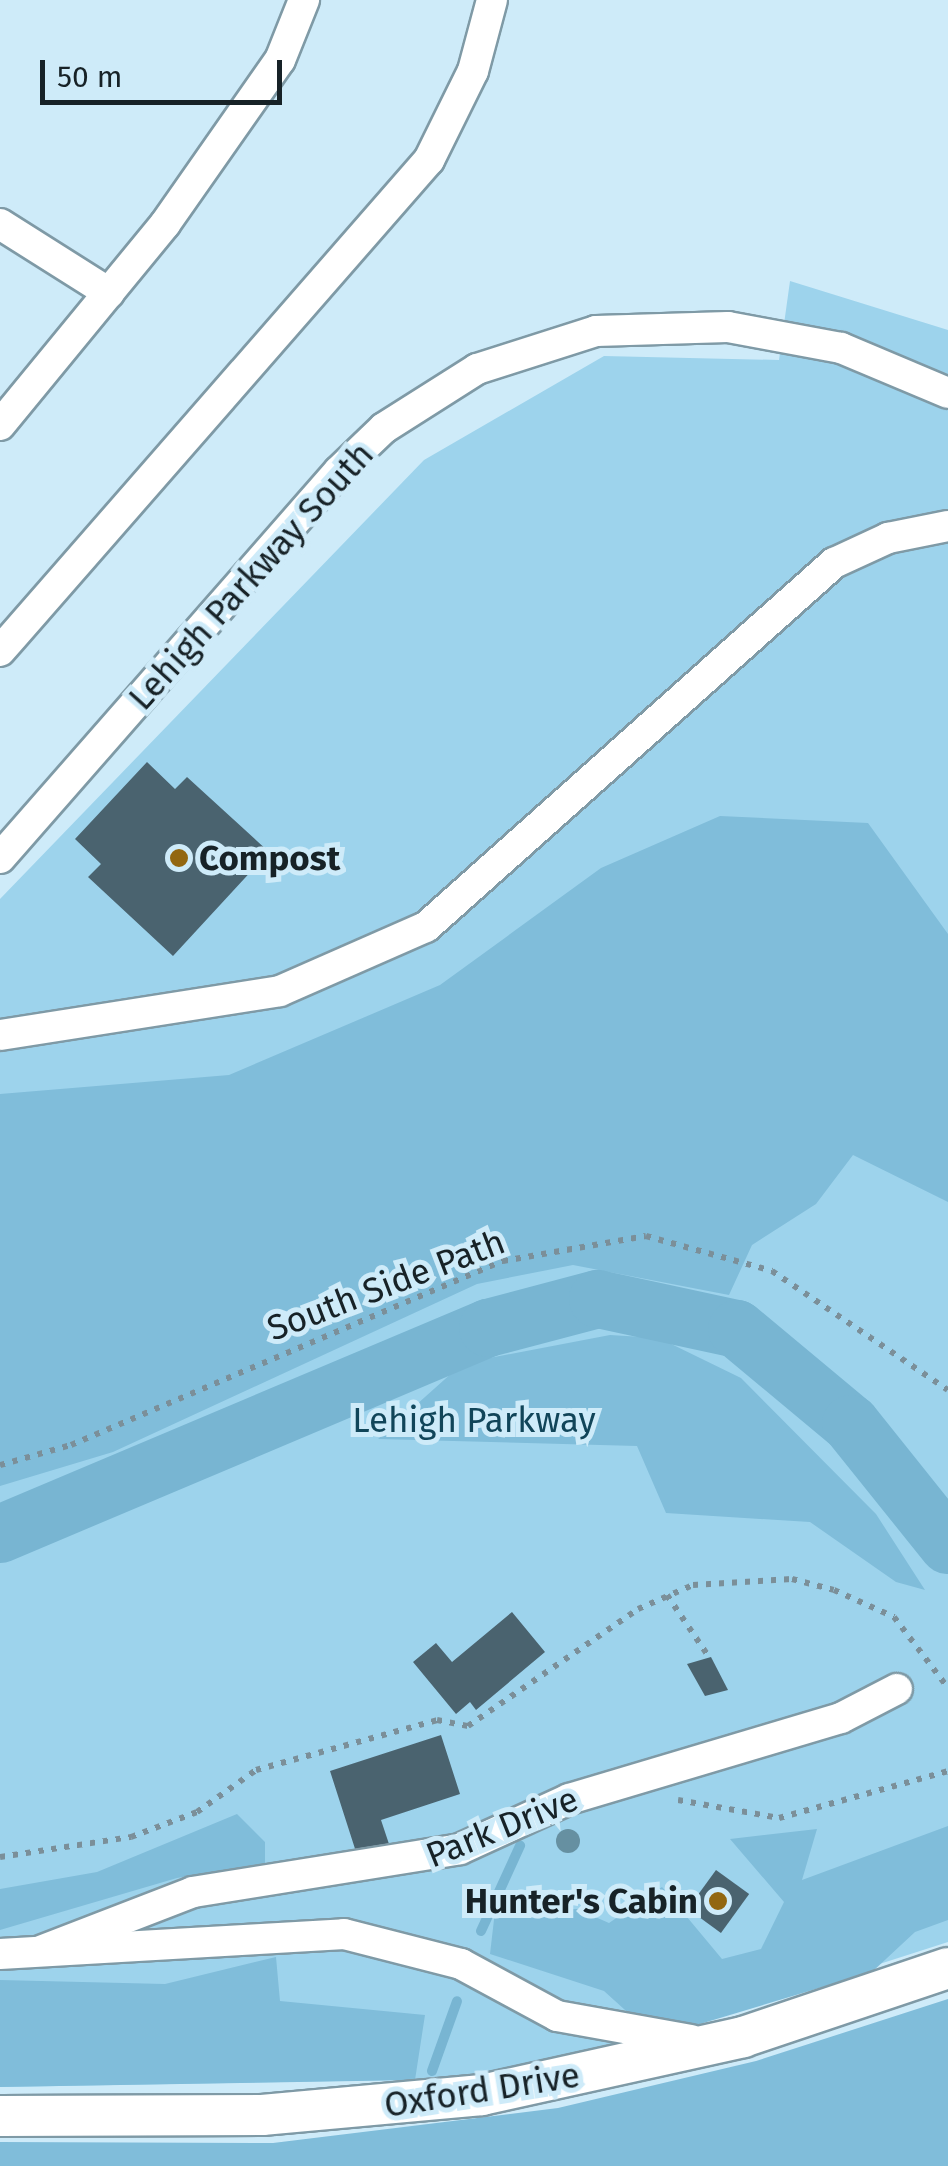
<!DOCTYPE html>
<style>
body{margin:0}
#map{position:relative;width:948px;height:2166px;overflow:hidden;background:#ceebf9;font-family:"Fira Sans",sans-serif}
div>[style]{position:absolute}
.green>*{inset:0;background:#9dd3ec}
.forest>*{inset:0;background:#80bdda}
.stream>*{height:10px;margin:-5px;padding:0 5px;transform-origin:5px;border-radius:5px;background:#78b5d2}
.river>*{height:58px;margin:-29px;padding:0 29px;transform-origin:29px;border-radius:29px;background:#78b5d2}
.building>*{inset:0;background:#4a636f;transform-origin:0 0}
.path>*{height:6px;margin-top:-3px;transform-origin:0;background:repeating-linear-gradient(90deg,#7b8f99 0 5px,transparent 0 13px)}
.roads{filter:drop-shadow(2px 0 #7f9aa6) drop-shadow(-2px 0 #7f9aa6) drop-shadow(0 2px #7f9aa6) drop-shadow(0 -2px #7f9aa6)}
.minor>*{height:30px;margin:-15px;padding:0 15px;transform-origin:15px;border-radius:15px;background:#fff}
.major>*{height:40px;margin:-20px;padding:0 20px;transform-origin:20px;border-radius:20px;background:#fff}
.trees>*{width:24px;height:24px;margin:-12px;border-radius:50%;background:#6690a1}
.dots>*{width:28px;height:28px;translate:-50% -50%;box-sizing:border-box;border:5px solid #ceebf9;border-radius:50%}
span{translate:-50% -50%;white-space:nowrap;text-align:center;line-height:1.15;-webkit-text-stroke:10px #ceebf9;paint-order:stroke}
.street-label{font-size:35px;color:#172227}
.poi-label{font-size:35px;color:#172227;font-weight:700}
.left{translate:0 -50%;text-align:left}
.right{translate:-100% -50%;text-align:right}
.park-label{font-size:35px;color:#114559}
.scale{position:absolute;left:40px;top:60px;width:242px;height:45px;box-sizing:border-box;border:5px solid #172227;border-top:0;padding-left:12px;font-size:30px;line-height:35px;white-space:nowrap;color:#172227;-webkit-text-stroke:8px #ceebf9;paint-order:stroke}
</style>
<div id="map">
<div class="green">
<div style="clip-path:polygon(790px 281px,948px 330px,948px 1942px,603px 2053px,447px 2079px,0 2087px,0 899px,424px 460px,604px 356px,779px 360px)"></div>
</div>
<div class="forest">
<div style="clip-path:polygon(720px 816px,868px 823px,948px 934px,948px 1202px,853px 1155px,816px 1204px,752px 1245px,729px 1295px,573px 1265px,477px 1284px,113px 1452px,0 1486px,0 1094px,229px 1075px,440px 985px,601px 868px)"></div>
<div style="clip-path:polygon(610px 1335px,659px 1338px,741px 1378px,876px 1514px,925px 1590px,896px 1582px,810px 1522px,666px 1513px,637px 1446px,378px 1439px,463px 1363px)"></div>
<div style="clip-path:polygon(237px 1814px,265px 1842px,265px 1863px,177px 1878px,0 1930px,0 1889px,97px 1872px)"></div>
<div style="clip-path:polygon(948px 1826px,948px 1920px,915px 1932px,872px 1972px,680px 2030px,635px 2019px,604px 1991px,490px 1954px,495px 1911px,577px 1909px,609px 1923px,662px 1887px,722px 1959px,761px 1949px,784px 1902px,730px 1839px,817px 1829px,802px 1880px)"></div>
<div style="clip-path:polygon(276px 1957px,280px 2001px,425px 2015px,415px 2080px,0 2087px,0 1980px,165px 1984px)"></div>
<div style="clip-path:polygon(948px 1999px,948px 2166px,0 2166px,0 2142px,273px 2143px,558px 2108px,756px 2061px)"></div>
</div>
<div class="stream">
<div style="left:481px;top:1931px;width:94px;rotate:-65.4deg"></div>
<div style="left:432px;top:2071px;width:74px;rotate:-70.3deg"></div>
</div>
<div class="river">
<div style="left:0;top:1534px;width:530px;rotate:-22.89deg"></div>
<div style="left:488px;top:1328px;width:114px;rotate:-14.8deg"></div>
<div style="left:598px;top:1299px;width:142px;rotate:12.2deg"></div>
<div style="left:737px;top:1329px;width:148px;rotate:39.8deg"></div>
<div style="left:851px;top:1424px;width:155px;rotate:51.3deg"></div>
</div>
<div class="building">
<div style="clip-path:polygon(147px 762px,175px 789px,187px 777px,269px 852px,173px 956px,88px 877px,101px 864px,75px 839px)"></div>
<div style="clip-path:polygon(512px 1612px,545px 1652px,476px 1710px,470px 1702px,456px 1714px,413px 1662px,436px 1643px,452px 1662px)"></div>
<div style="clip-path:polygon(711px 1657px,728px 1690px,705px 1696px,687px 1664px)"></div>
<div style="clip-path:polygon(441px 1735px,460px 1794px,381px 1820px,389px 1844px,357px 1855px,330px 1771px)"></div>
<div style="left:716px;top:1870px;width:41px;height:48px;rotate:36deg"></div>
</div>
<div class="path">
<div style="left:0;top:1465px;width:74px;rotate:-15.7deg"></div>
<div style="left:71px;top:1445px;width:470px;rotate:-23.1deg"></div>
<div style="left:503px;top:1261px;width:145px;rotate:-9.9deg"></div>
<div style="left:646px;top:1236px;width:131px;rotate:15.5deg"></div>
<div style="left:772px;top:1271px;width:212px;rotate:34.1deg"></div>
<div style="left:667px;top:1595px;width:75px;rotate:55.9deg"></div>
<div style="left:678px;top:1800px;width:103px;rotate:10.1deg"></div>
<div style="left:779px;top:1818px;width:175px;rotate:-15.5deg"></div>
<div style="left:0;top:1857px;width:133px;rotate:-8.7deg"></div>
<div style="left:131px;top:1837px;width:71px;rotate:-20.7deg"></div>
<div style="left:197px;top:1812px;width:72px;rotate:-35.4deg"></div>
<div style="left:256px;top:1770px;width:188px;rotate:-15.4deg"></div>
<div style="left:437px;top:1720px;width:32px;rotate:11deg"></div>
<div style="left:468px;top:1726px;width:206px;rotate:-34.5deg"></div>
<div style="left:638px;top:1609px;width:60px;rotate:-23.6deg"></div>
<div style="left:693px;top:1585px;width:99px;rotate:-3.5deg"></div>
<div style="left:792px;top:1579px;width:43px;rotate:14.7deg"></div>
<div style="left:834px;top:1590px;width:66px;rotate:24.2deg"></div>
<div style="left:894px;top:1617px;width:89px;rotate:52.7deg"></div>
</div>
<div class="roads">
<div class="minor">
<div style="left:0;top:224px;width:129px;rotate:32.3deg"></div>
<div style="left:0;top:425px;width:260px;rotate:-50.6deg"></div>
<div style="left:165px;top:224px;width:200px;rotate:-55deg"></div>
<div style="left:280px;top:60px;width:65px;rotate:-68.2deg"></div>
<div style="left:0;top:651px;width:652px;rotate:-48.86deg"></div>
<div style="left:429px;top:160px;width:99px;rotate:-63.7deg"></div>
<div style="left:473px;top:71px;width:73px;rotate:-75deg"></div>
<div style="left:0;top:858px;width:514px;rotate:-48.78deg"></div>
<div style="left:339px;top:471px;width:62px;rotate:-43.7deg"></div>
<div style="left:384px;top:428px;width:110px;rotate:-32.4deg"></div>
<div style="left:477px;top:369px;width:125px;rotate:-17.7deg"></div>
<div style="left:596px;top:331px;width:132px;rotate:-1.7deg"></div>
<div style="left:728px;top:327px;width:115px;rotate:10.5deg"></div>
<div style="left:841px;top:348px;width:116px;rotate:22.8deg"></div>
<div style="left:0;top:1035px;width:283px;rotate:-8.9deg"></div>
<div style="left:280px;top:991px;width:159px;rotate:-23.7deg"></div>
<div style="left:426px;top:927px;width:547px;rotate:-41.74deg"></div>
<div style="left:834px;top:563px;width:60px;rotate:-24.8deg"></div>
<div style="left:888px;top:538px;width:61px;rotate:-11.3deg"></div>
<div style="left:43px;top:1950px;width:161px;rotate:-21.1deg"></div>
<div style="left:193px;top:1892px;width:270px;rotate:-9.1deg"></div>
<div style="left:460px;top:1849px;width:120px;rotate:-24.6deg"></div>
<div style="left:569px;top:1799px;width:284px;rotate:-16.6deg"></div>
<div style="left:841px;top:1718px;width:63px;rotate:-27.4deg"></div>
<div style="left:0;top:1954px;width:345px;rotate:-3.3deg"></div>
<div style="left:344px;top:1934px;width:121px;rotate:14.4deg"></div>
<div style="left:461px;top:1964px;width:109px;rotate:28.4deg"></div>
<div style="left:557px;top:2016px;width:136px;rotate:10.2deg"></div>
</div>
<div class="major">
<div style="left:0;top:2116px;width:262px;rotate:-0.2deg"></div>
<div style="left:262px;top:2115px;width:221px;rotate:-5.2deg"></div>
<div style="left:482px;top:2095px;width:267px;rotate:-12.5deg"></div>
<div style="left:743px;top:2037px;width:216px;rotate:-18.6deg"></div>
</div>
</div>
<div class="trees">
<div style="left:568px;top:1841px"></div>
</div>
<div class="dots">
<div style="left:179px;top:858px;background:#926711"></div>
<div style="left:718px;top:1901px;background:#926711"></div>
</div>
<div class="street-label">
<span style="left:251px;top:576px;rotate:-48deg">Lehigh Parkway South</span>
<span style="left:386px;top:1285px;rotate:-21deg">South Side Path</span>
<span style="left:502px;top:1827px;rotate:-22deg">Park Drive</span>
<span style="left:482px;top:2090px;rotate:-9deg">Oxford Drive</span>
</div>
<div class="poi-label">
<span class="left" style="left:199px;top:858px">Compost</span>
<span class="right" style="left:698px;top:1901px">Hunter's Cabin</span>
</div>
<div class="park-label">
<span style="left:474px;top:1420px">Lehigh Parkway</span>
</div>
<div class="scale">50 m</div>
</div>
